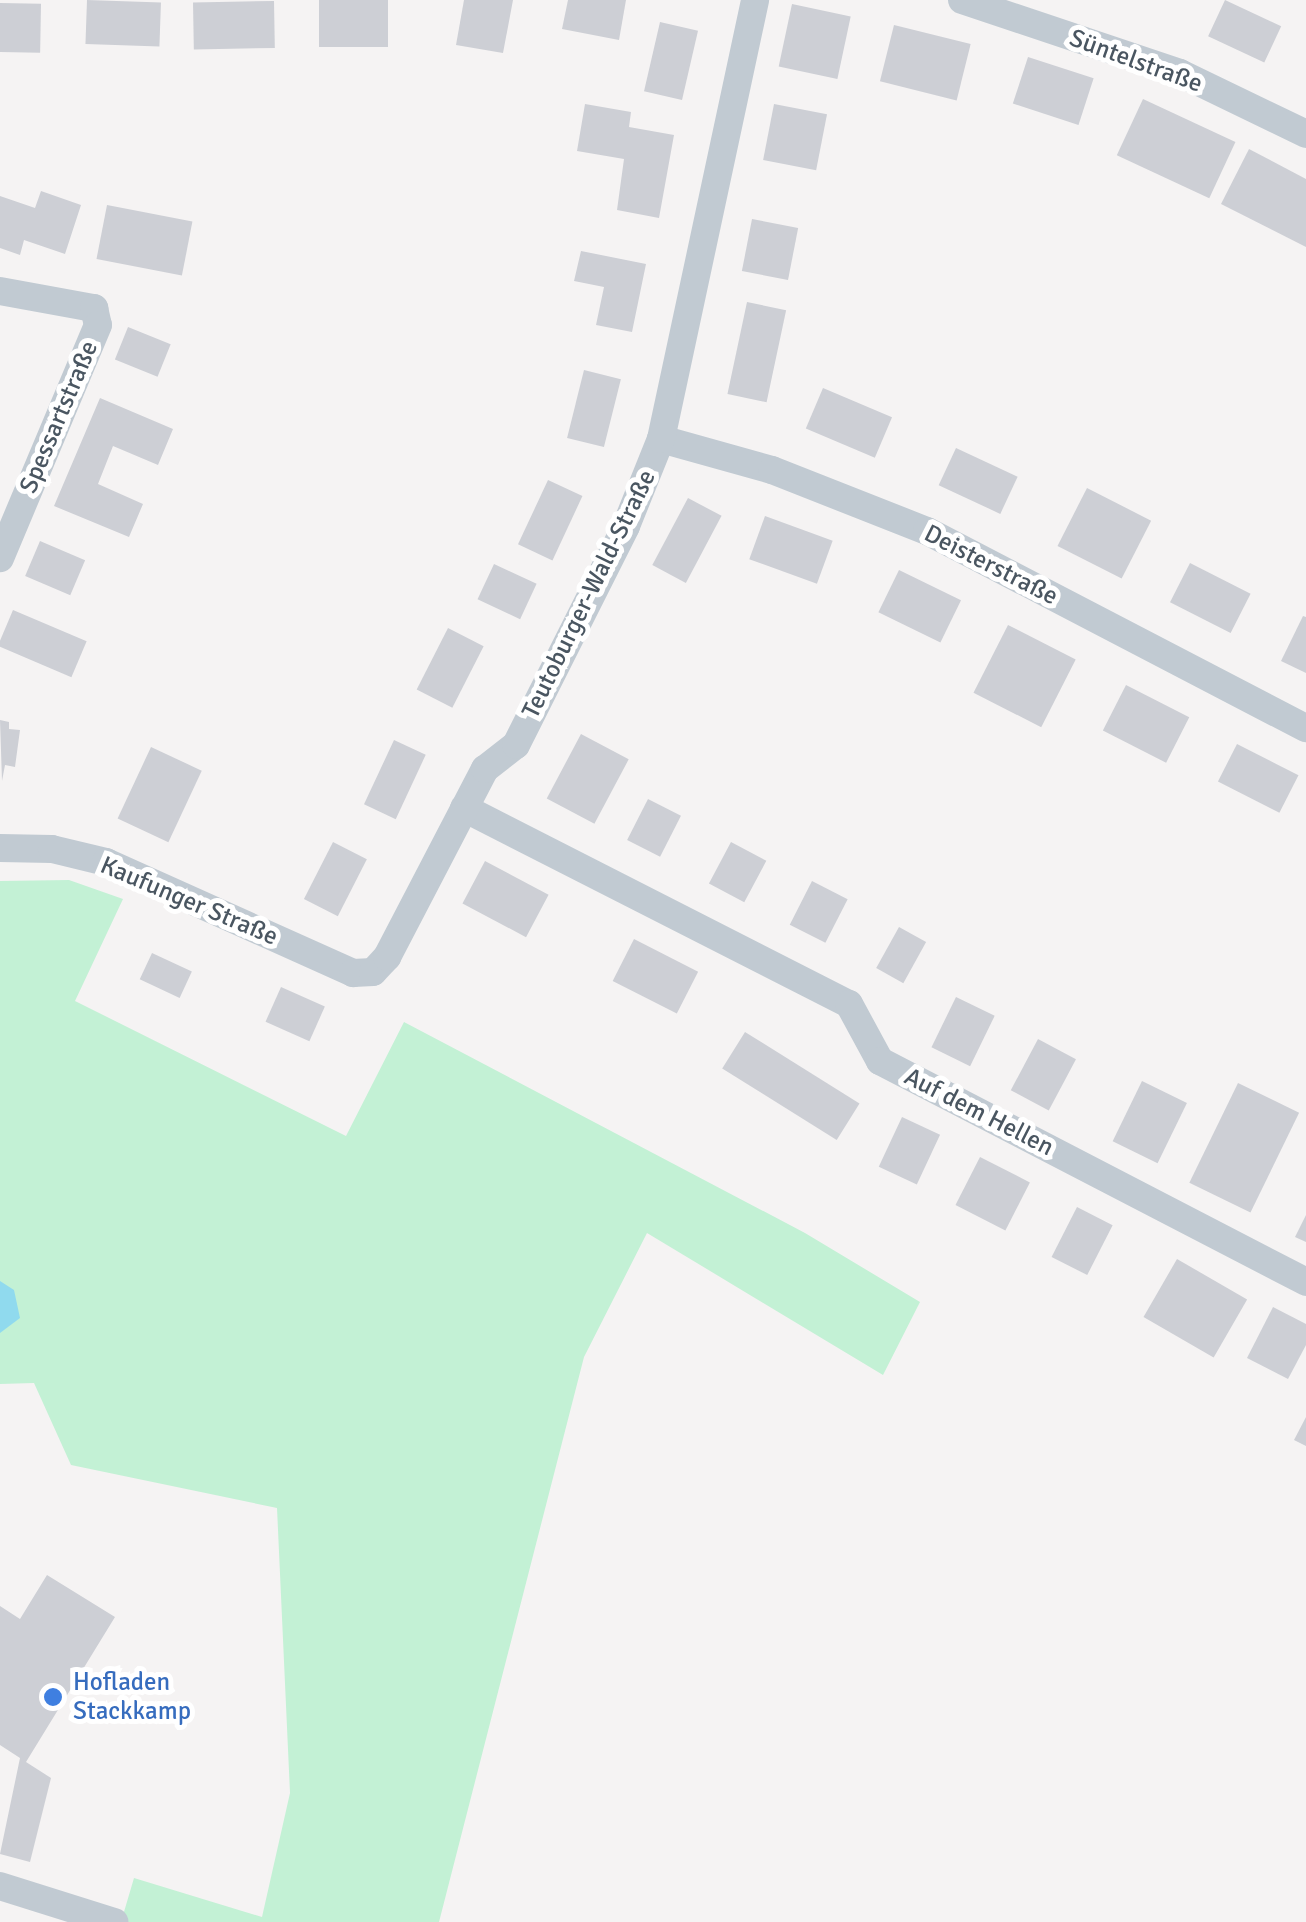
<!DOCTYPE html>
<meta charset="utf-8">
<style>
body{margin:0}
#map{position:relative;width:1306px;height:1922px;overflow:hidden;background:#f5f3f3;font-family:Signika,sans-serif}
div>[style]{position:absolute}
.green>*{inset:0;background:#c3f1d5}
.water>*{inset:0;background:#90daee}
.building>*{inset:0;background:#cdcfd5;transform-origin:0 0}
.street>*{height:28px;margin:-14px;padding:0 14px;transform-origin:14px;border-radius:14px;background:#c1cad2}
.dots>*{width:28px;height:28px;translate:-50% -50%;box-sizing:border-box;border:5px solid #fff;border-radius:50%}
span{translate:-50% -50%;white-space:nowrap;text-align:center;line-height:1.15;-webkit-text-stroke:10px #fff;paint-order:stroke}
.street-label{font-size:25px;color:#4a5661}
.shop-label{font-size:25px;color:#366cbe}
.left{translate:0 -50%;text-align:left}
</style>
<div id="map">
<div class="green">
<div style="clip-path:polygon(69px 880px,123px 899px,75px 1001px,346px 1136px,404px 1022px,805px 1233px,920px 1302px,883px 1375px,647px 1233px,584px 1357px,439px 1922px,121px 1922px,134px 1878px,262px 1917px,290px 1793px,277px 1508px,71px 1465px,34px 1383px,0 1384px,0 881px)"></div>
</div>
<div class="water">
<div style="clip-path:polygon(0 1281px,14px 1290px,20px 1318px,0 1333px)"></div>
</div>
<div class="building">
<div style="left:87px;top:0;width:74px;height:44px;rotate:2deg"></div>
<div style="left:319px;top:0;width:69px;height:47px"></div>
<div style="clip-path:polygon(464px 0,513px 0,503px 53px,456px 45px)"></div>
<div style="clip-path:polygon(568px 0,626px 0,619px 40px,562px 29px)"></div>
<div style="left:1225px;top:0;width:62px;height:40px;rotate:25deg"></div>
<div style="left:274px;top:1px;width:47px;height:81px;rotate:89deg"></div>
<div style="left:0;top:3px;width:41px;height:49px;rotate:1deg"></div>
<div style="left:792px;top:4px;width:60px;height:64px;rotate:12deg"></div>
<div style="left:660px;top:22px;width:39px;height:71px;rotate:13deg"></div>
<div style="left:894px;top:25px;width:79px;height:58px;rotate:14deg"></div>
<div style="left:1028px;top:57px;width:69px;height:49px;rotate:18deg"></div>
<div style="left:1143px;top:99px;width:102px;height:62px;rotate:25deg"></div>
<div style="clip-path:polygon(585px 104px,631px 112px,629px 127px,674px 135px,659px 218px,617px 210px,624px 159px,577px 151px)"></div>
<div style="left:774px;top:104px;width:54px;height:57px;rotate:11deg"></div>
<div style="clip-path:polygon(1249px 149px,1306px 179px,1306px 247px,1221px 204px)"></div>
<div style="clip-path:polygon(41px 191px,81px 205px,65px 254px,24px 240px,20px 255px,0 248px,0 196px,35px 208px)"></div>
<div style="left:107px;top:205px;width:87px;height:55px;rotate:11deg"></div>
<div style="left:752px;top:219px;width:47px;height:53px;rotate:11deg"></div>
<div style="clip-path:polygon(581px 251px,646px 264px,632px 332px,596px 325px,604px 287px,574px 281px)"></div>
<div style="left:747px;top:302px;width:40px;height:94px;rotate:12deg"></div>
<div style="left:128px;top:327px;width:46px;height:35px;rotate:22deg"></div>
<div style="left:584px;top:370px;width:38px;height:70px;rotate:14deg"></div>
<div style="left:823px;top:388px;width:75px;height:44px;rotate:23deg"></div>
<div style="clip-path:polygon(100px 398px,173px 429px,158px 465px,113px 446px,98px 484px,143px 504px,129px 537px,54px 506px)"></div>
<div style="left:956px;top:448px;width:68px;height:41px;rotate:25deg"></div>
<div style="left:548px;top:480px;width:38px;height:71px;rotate:25deg"></div>
<div style="left:1087px;top:488px;width:72px;height:65px;rotate:27deg"></div>
<div style="left:688px;top:498px;width:38px;height:76px;rotate:28deg"></div>
<div style="left:765px;top:516px;width:72px;height:46px;rotate:20deg"></div>
<div style="left:40px;top:541px;width:49px;height:38px;rotate:23deg"></div>
<div style="left:1190px;top:563px;width:68px;height:44px;rotate:27deg"></div>
<div style="left:494px;top:564px;width:47px;height:39px;rotate:25deg"></div>
<div style="left:899px;top:570px;width:69px;height:47px;rotate:26deg"></div>
<div style="left:13px;top:610px;width:80px;height:39px;rotate:23deg"></div>
<div style="clip-path:polygon(1303px 616px,1306px 617px,1306px 673px,1281px 661px)"></div>
<div style="left:1008px;top:625px;width:76px;height:76px;rotate:27deg"></div>
<div style="left:448px;top:628px;width:40px;height:69px;rotate:27deg"></div>
<div style="left:1126px;top:685px;width:71px;height:51px;rotate:27deg"></div>
<div style="clip-path:polygon(0 720px,9px 722px,9px 729px,20px 730px,15px 767px,5px 765px,2px 781px)"></div>
<div style="left:581px;top:734px;width:54px;height:73px;rotate:28deg"></div>
<div style="left:394px;top:740px;width:35px;height:71px;rotate:25deg"></div>
<div style="left:1237px;top:744px;width:69px;height:42px;rotate:27deg"></div>
<div style="left:151px;top:747px;width:56px;height:79px;rotate:25deg"></div>
<div style="left:648px;top:799px;width:37px;height:46px;rotate:27deg"></div>
<div style="left:333px;top:842px;width:38px;height:64px;rotate:27deg"></div>
<div style="left:731px;top:842px;width:40px;height:47px;rotate:28deg"></div>
<div style="left:485px;top:861px;width:72px;height:48px;rotate:28deg"></div>
<div style="left:812px;top:881px;width:40px;height:49px;rotate:27deg"></div>
<div style="left:899px;top:927px;width:31px;height:47px;rotate:29deg"></div>
<div style="left:634px;top:939px;width:72px;height:47px;rotate:27deg"></div>
<div style="left:152px;top:953px;width:44px;height:29px;rotate:25deg"></div>
<div style="left:281px;top:987px;width:48px;height:38px;rotate:24deg"></div>
<div style="left:956px;top:997px;width:43px;height:56px;rotate:26deg"></div>
<div style="left:745px;top:1032px;width:135px;height:43px;rotate:32deg"></div>
<div style="left:1038px;top:1039px;width:43px;height:58px;rotate:28deg"></div>
<div style="left:1142px;top:1081px;width:50px;height:67px;rotate:26deg"></div>
<div style="left:1238px;top:1083px;width:68px;height:111px;rotate:26deg"></div>
<div style="left:902px;top:1117px;width:42px;height:55px;rotate:25deg"></div>
<div style="left:980px;top:1157px;width:56px;height:54px;rotate:27deg"></div>
<div style="left:1077px;top:1207px;width:40px;height:56px;rotate:27deg"></div>
<div style="clip-path:polygon(1306px 1215px,1306px 1242px,1295px 1237px)"></div>
<div style="left:1177px;top:1259px;width:81px;height:67px;rotate:30deg"></div>
<div style="clip-path:polygon(1273px 1307px,1306px 1324px,1306px 1345px,1288px 1379px,1247px 1358px)"></div>
<div style="clip-path:polygon(1306px 1417px,1306px 1446px,1294px 1440px)"></div>
<div style="clip-path:polygon(47px 1575px,115px 1617px,26px 1762px,51px 1778px,30px 1862px,0 1854px,20px 1758px,0 1745px,0 1606px,20px 1619px)"></div>
</div>
<div class="street">
<div style="left:962px;top:0;width:230px;rotate:18.5deg"></div>
<div style="left:1180px;top:73px;width:140px;rotate:25.8deg"></div>
<div style="left:0;top:291px;width:96px;rotate:10.3deg"></div>
<div style="left:94px;top:308px;width:17px;rotate:77deg"></div>
<div style="left:98px;top:325px;width:253px;rotate:112.8deg"></div>
<div style="left:661px;top:439px;width:115px;rotate:15.6deg"></div>
<div style="left:772px;top:470px;width:167px;rotate:21.5deg"></div>
<div style="left:927px;top:531px;width:427px;rotate:27.5deg"></div>
<div style="left:464px;top:808px;width:432px;rotate:27deg"></div>
<div style="left:849px;top:1004px;width:65px;rotate:61.5deg"></div>
<div style="left:880px;top:1061px;width:480px;rotate:27.4deg"></div>
<div style="left:0;top:848px;width:52px;rotate:1.1deg"></div>
<div style="left:52px;top:849px;width:56px;rotate:13.5deg"></div>
<div style="left:106px;top:862px;width:271px;rotate:24.2deg"></div>
<div style="left:353px;top:973px;width:20px;rotate:-3deg"></div>
<div style="left:373px;top:972px;width:21px;rotate:-47deg"></div>
<div style="left:387px;top:957px;width:212px;rotate:-62.5deg"></div>
<div style="left:485px;top:769px;width:39px;rotate:-38deg"></div>
<div style="left:516px;top:745px;width:245px;rotate:-63.3deg"></div>
<div style="left:626px;top:526px;width:94px;rotate:-68.1deg"></div>
<div style="left:661px;top:439px;width:449px;rotate:-77.9deg"></div>
<div style="left:0;top:1886px;width:120px;rotate:17.5deg"></div>
</div>
<div class="dots">
<div style="left:53px;top:1697px;background:#3f7fe0"></div>
</div>
<div class="street-label">
<span style="left:1136px;top:61px;rotate:20deg">Süntelstraße</span>
<span style="left:59px;top:417px;rotate:-67deg">Spessartstraße</span>
<span style="left:991px;top:565px;rotate:27deg">Deisterstraße</span>
<span style="left:589px;top:594px;rotate:-64deg">Teutoburger-Wald-Straße</span>
<span style="left:189px;top:901px;rotate:23deg">Kaufunger Straße</span>
<span style="left:979px;top:1112px;rotate:27deg">Auf dem Hellen</span>
</div>
<div class="shop-label">
<span class="left" style="left:73px;top:1697px">Hofladen<br>Stackkamp</span>
</div>
</div>
